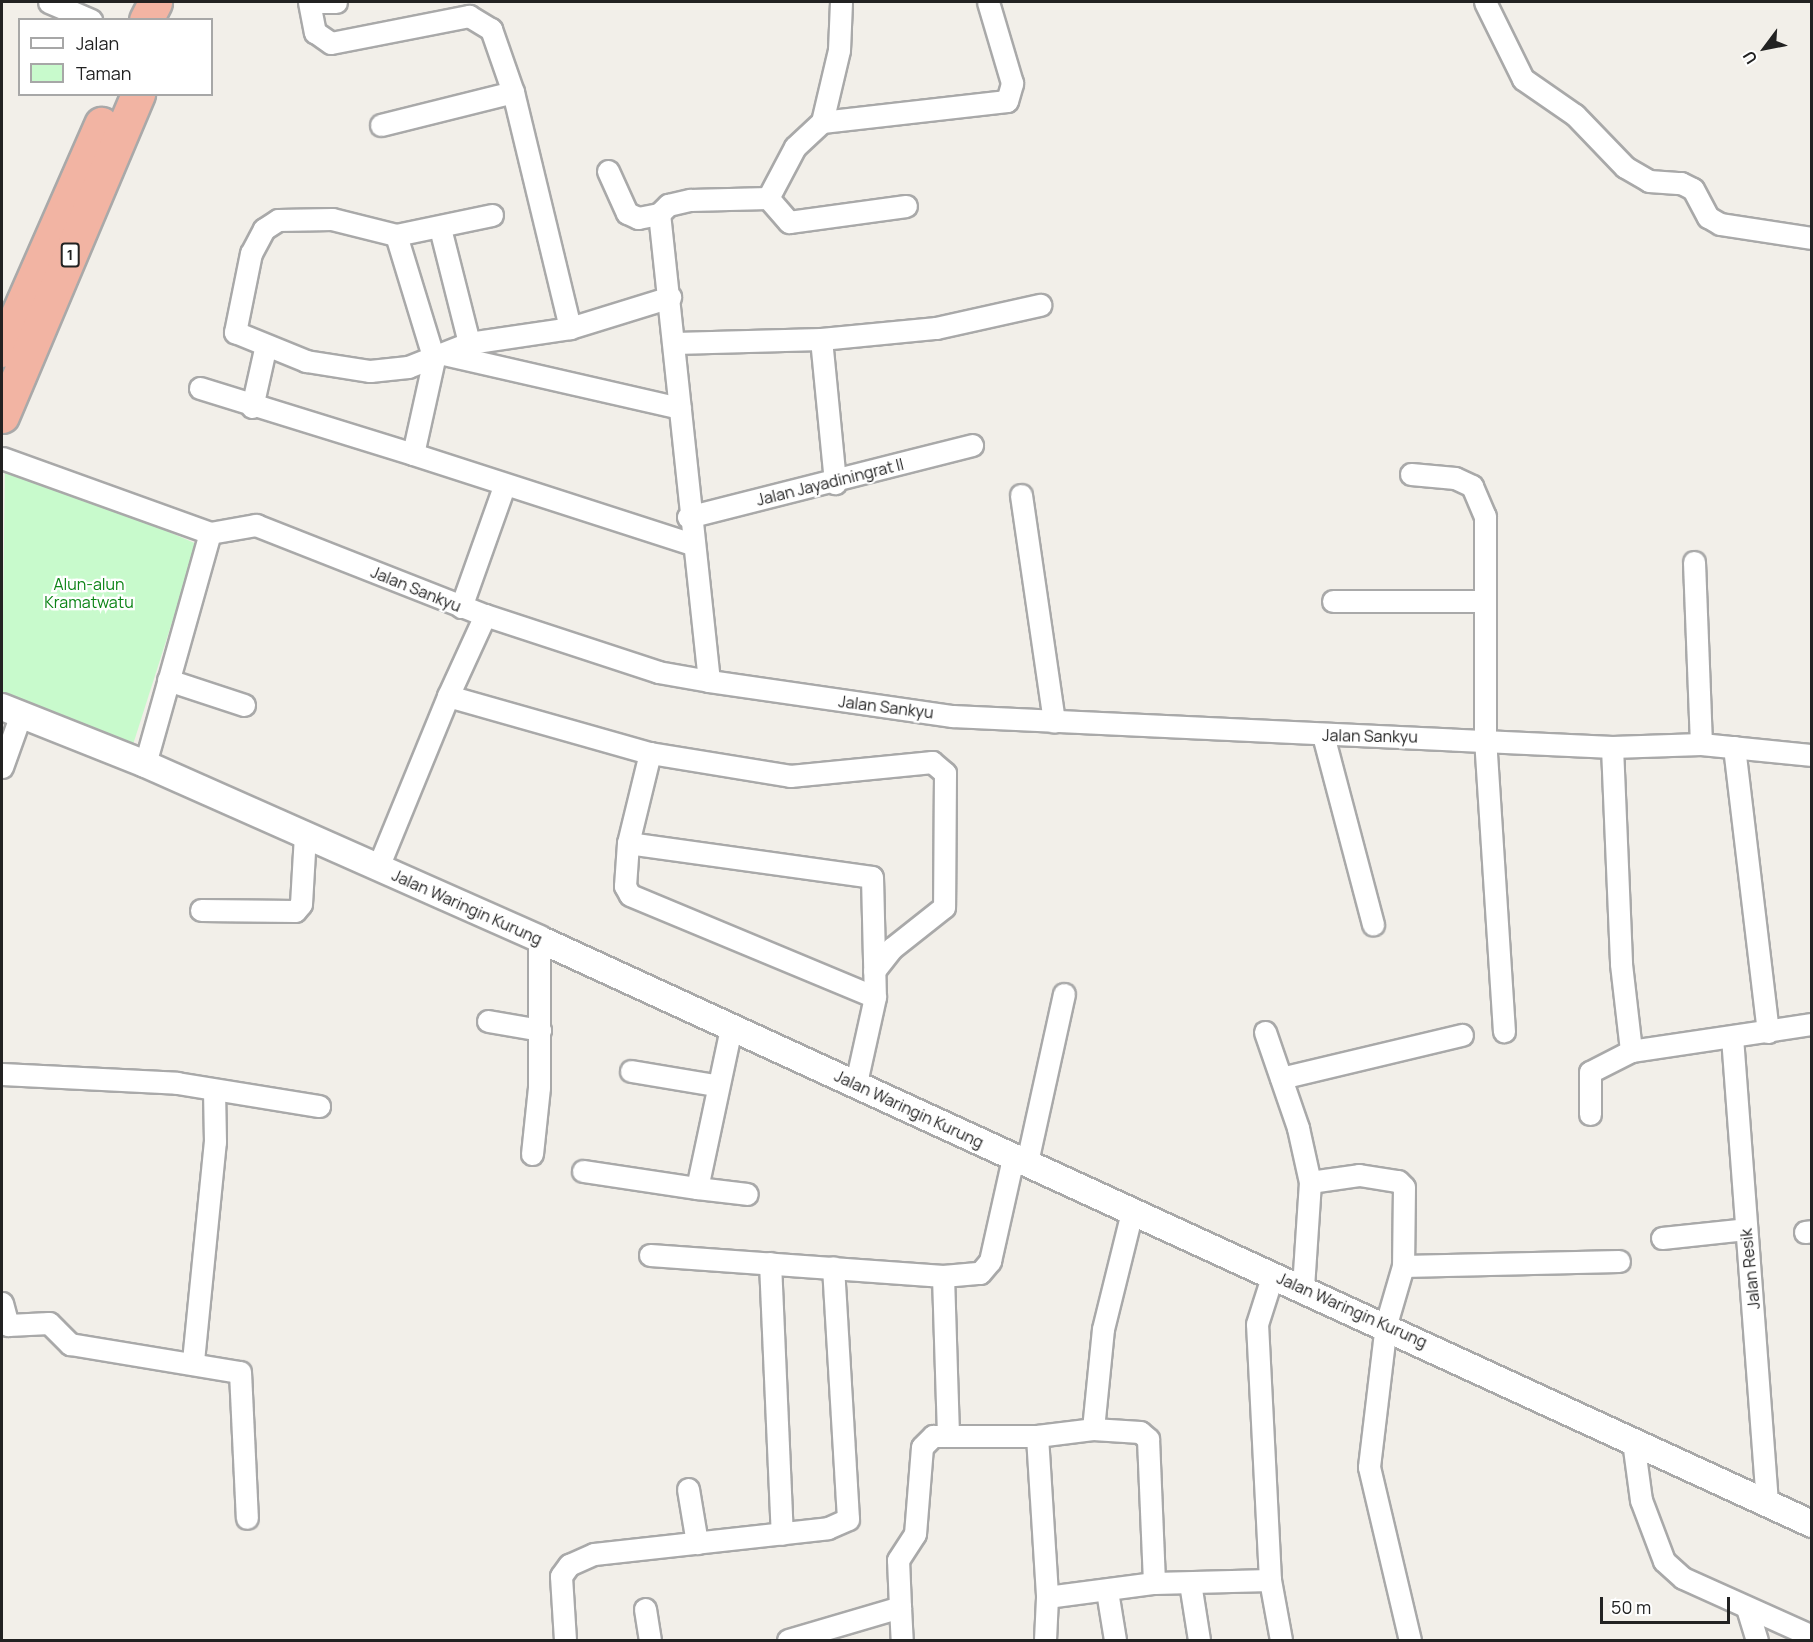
<!DOCTYPE html>
<style>
body{margin:0}
#map{position:relative;width:1813px;height:1642px;overflow:hidden;background:#f2efe9;font-family:Manrope,sans-serif}
div>[style]{position:absolute}
.park>*{inset:0;background:#c8facc}
.roads{filter:drop-shadow(2px 0 #a9a9a9) drop-shadow(-2px 0 #a9a9a9) drop-shadow(0 2px #a9a9a9) drop-shadow(0 -2px #a9a9a9)}
.minor>*{height:21px;margin:-10.5px;padding:0 10.5px;transform-origin:10.5px;border-radius:10.5px;background:#fff}
.tertiary>*{height:26px;margin:-13px;padding:0 13px;transform-origin:13px;border-radius:13px;background:#fff}
.trunk>*{height:33px;margin:-16.5px;padding:0 16.5px;transform-origin:16.5px;border-radius:16.5px;background:#f2b4a3}
span{translate:-50% -50%;white-space:nowrap;text-align:center;line-height:1.15;-webkit-text-stroke:4.5px #fff;paint-order:stroke}
.shield-label span{padding:2px 4px;background:#fff;border:2px solid;border-radius:4px;-webkit-text-stroke-width:0}
.shield-label{font-size:15px;color:#222;font-weight:700}
.street-label{font-size:16px;color:#222}
.park-label{font-size:16px;color:#0c8416}
.frame{position:absolute;inset:0;border:3px solid #222;pointer-events:none}
.legend{position:absolute;left:18px;top:18px;width:195px;height:78px;box-sizing:border-box;background:#fff;border:2px solid #a7a7a7;margin:0;padding:8px 10px;list-style:none;font-size:18px;color:#222}
.legend li{display:flex;align-items:center;gap:12px;height:30px}
.legend b{width:30px;border:2px solid #a7a7a7}
.north{position:absolute;left:1735px;top:18px;width:60px;height:60px;-webkit-text-stroke:4px #fff;paint-order:stroke;rotate:238deg;font-size:16px;font-weight:700;line-height:24px;text-align:center;color:#222}
.north::after{content:'';display:block;margin:auto;width:21px;height:27px;background:#222;clip-path:polygon(50% 0,100% 100%,50% 72%,0 100%)}
.scale{position:absolute;left:1600px;top:1597px;width:130px;height:27px;box-sizing:border-box;border:3px solid #222;border-top:0;padding-left:8px;font-size:18px;line-height:21px;white-space:nowrap;color:#222;-webkit-text-stroke:4px #fff;paint-order:stroke}
</style>
<div id="map">
<div class="park">
<div style="clip-path:polygon(5px 462px,197px 544px,130px 754px,2px 695px)"></div>
</div>
<div class="roads">
<div class="minor">
<div style="left:49px;top:2px;width:46px;rotate:23.2deg"></div>
<div style="left:309px;top:2px;width:31px;rotate:79deg"></div>
<div style="left:315px;top:32px;width:19px;rotate:35deg"></div>
<div style="left:331px;top:43px;width:141px;rotate:-11.1deg"></div>
<div style="left:469px;top:16px;width:26px;rotate:31deg"></div>
<div style="left:491px;top:29px;width:67px;rotate:70.8deg"></div>
<div style="left:513px;top:92px;width:243px;rotate:76.4deg"></div>
<div style="left:311px;top:2px;width:25px"></div>
<div style="left:1485px;top:2px;width:86px;rotate:63.7deg"></div>
<div style="left:1523px;top:79px;width:63px;rotate:34.7deg"></div>
<div style="left:1575px;top:115px;width:72px;rotate:46.1deg"></div>
<div style="left:1625px;top:167px;width:28px;rotate:30deg"></div>
<div style="left:1649px;top:181px;width:32px;rotate:4deg"></div>
<div style="left:1681px;top:183px;width:13px;rotate:27deg"></div>
<div style="left:1693px;top:189px;width:32px;rotate:62deg"></div>
<div style="left:1708px;top:217px;width:14px;rotate:30deg"></div>
<div style="left:1720px;top:224px;width:93px;rotate:8.7deg"></div>
<div style="left:822px;top:122px;width:74px;rotate:-76.7deg"></div>
<div style="left:839px;top:50px;width:48px;rotate:-87.6deg"></div>
<div style="left:381px;top:125px;width:136px;rotate:-14deg"></div>
<div style="left:608px;top:171px;width:46px;rotate:65.7deg"></div>
<div style="left:627px;top:213px;width:12px;rotate:24deg"></div>
<div style="left:638px;top:218px;width:21px;rotate:-11deg"></div>
<div style="left:768px;top:198px;width:58px;rotate:-62.1deg"></div>
<div style="left:795px;top:147px;width:37px;rotate:-43deg"></div>
<div style="left:822px;top:122px;width:186px;rotate:-6.5deg"></div>
<div style="left:1007px;top:101px;width:19px;rotate:-74deg"></div>
<div style="left:1012px;top:83px;width:84px;rotate:-106.5deg"></div>
<div style="left:492px;top:215px;width:98px;rotate:168.2deg"></div>
<div style="left:396px;top:235px;width:66px;rotate:-166deg"></div>
<div style="left:332px;top:219px;width:54px;rotate:178.9deg"></div>
<div style="left:278px;top:220px;width:17px;rotate:147deg"></div>
<div style="left:264px;top:229px;width:27px;rotate:118deg"></div>
<div style="left:251px;top:253px;width:81px;rotate:101.4deg"></div>
<div style="left:235px;top:332px;width:77px;rotate:22.2deg"></div>
<div style="left:306px;top:361px;width:65px;rotate:8.9deg"></div>
<div style="left:370px;top:371px;width:38px;rotate:-6deg"></div>
<div style="left:408px;top:367px;width:66px;rotate:-21.5deg"></div>
<div style="left:469px;top:343px;width:102px;rotate:-8.4deg"></div>
<div style="left:570px;top:328px;width:105px;rotate:-17.2deg"></div>
<div style="left:440px;top:228px;width:119px;rotate:75.8deg"></div>
<div style="left:396px;top:235px;width:130px;rotate:73deg"></div>
<div style="left:434px;top:359px;width:97px;rotate:102.5deg"></div>
<div style="left:413px;top:454px;width:293px;rotate:17.9deg"></div>
<div style="left:821px;top:339px;width:145px;rotate:84.4deg"></div>
<div style="left:675px;top:343px;width:146px;rotate:-1.6deg"></div>
<div style="left:821px;top:339px;width:116px;rotate:-5.5deg"></div>
<div style="left:936px;top:328px;width:107px;rotate:-12.5deg"></div>
<div style="left:444px;top:354px;width:242px;rotate:12.9deg"></div>
<div style="left:200px;top:388px;width:223px;rotate:17.2deg"></div>
<div style="left:252px;top:407px;width:59px;rotate:-77.4deg"></div>
<div style="left:2px;top:458px;width:221px;rotate:19.8deg"></div>
<div style="left:210px;top:533px;width:47px;rotate:-9.9deg"></div>
<div style="left:256px;top:525px;width:246px;rotate:21.5deg"></div>
<div style="left:485px;top:615px;width:182px;rotate:18.2deg"></div>
<div style="left:658px;top:672px;width:52px;rotate:10deg"></div>
<div style="left:709px;top:681px;width:246px;rotate:8.2deg"></div>
<div style="left:952px;top:716px;width:661px;rotate:2.69deg"></div>
<div style="left:1612px;top:747px;width:89px;rotate:-1.9deg"></div>
<div style="left:1701px;top:744px;width:112px;rotate:5.7deg"></div>
<div style="left:1411px;top:474px;width:44px;rotate:5.2deg"></div>
<div style="left:1455px;top:478px;width:19px;rotate:25deg"></div>
<div style="left:1472px;top:486px;width:33px;rotate:67deg"></div>
<div style="left:1485px;top:516px;width:222px;rotate:90deg"></div>
<div style="left:1485px;top:738px;width:294px;rotate:86.3deg"></div>
<div style="left:1021px;top:495px;width:229px;rotate:81.7deg"></div>
<div style="left:688px;top:517px;width:293px;rotate:-14.2deg"></div>
<div style="left:1694px;top:562px;width:182px;rotate:87.8deg"></div>
<div style="left:1333px;top:601px;width:151px"></div>
<div style="left:461px;top:607px;width:128px;rotate:-70.4deg"></div>
<div style="left:168px;top:680px;width:80px;rotate:18.2deg"></div>
<div style="left:709px;top:681px;width:470px;rotate:-96.1deg"></div>
<div style="left:659px;top:214px;width:13px;rotate:-45deg"></div>
<div style="left:668px;top:205px;width:23px;rotate:-13deg"></div>
<div style="left:690px;top:200px;width:78px;rotate:-1.5deg"></div>
<div style="left:768px;top:198px;width:32px;rotate:49deg"></div>
<div style="left:789px;top:222px;width:118px;rotate:-7.8deg"></div>
<div style="left:448px;top:696px;width:89px;rotate:-65.4deg"></div>
<div style="left:1323px;top:735px;width:196px;rotate:75.2deg"></div>
<div style="left:1612px;top:747px;width:217px;rotate:87.6deg"></div>
<div style="left:1621px;top:964px;width:88px;rotate:83.4deg"></div>
<div style="left:1734px;top:747px;width:287px;rotate:83.2deg"></div>
<div style="left:650px;top:753px;width:93px;rotate:103.7deg"></div>
<div style="left:628px;top:843px;width:43px;rotate:94deg"></div>
<div style="left:625px;top:886px;width:10px;rotate:61deg"></div>
<div style="left:630px;top:895px;width:265px;rotate:22.6deg"></div>
<div style="left:145px;top:764px;width:240px;rotate:-74.3deg"></div>
<div style="left:2px;top:767px;width:56px;rotate:-70.3deg"></div>
<div style="left:628px;top:843px;width:246px;rotate:7.9deg"></div>
<div style="left:872px;top:877px;width:120px;rotate:88.6deg"></div>
<div style="left:875px;top:997px;width:88px;rotate:102.5deg"></div>
<div style="left:378px;top:867px;width:185px;rotate:-67.7deg"></div>
<div style="left:448px;top:696px;width:210px;rotate:15.8deg"></div>
<div style="left:650px;top:753px;width:142px;rotate:9.3deg"></div>
<div style="left:790px;top:776px;width:143px;rotate:-5.6deg"></div>
<div style="left:932px;top:762px;width:17px;rotate:40deg"></div>
<div style="left:945px;top:773px;width:134px;rotate:90.4deg"></div>
<div style="left:944px;top:907px;width:66px;rotate:141.7deg"></div>
<div style="left:892px;top:948px;width:29px;rotate:128deg"></div>
<div style="left:201px;top:910px;width:94px;rotate:0.6deg"></div>
<div style="left:295px;top:911px;width:9px;rotate:-49deg"></div>
<div style="left:301px;top:904px;width:69px;rotate:-86.7deg"></div>
<div style="left:488px;top:1021px;width:53px;rotate:9.8deg"></div>
<div style="left:1265px;top:1032px;width:102px;rotate:71deg"></div>
<div style="left:1298px;top:1128px;width:55px;rotate:77.5deg"></div>
<div style="left:1310px;top:1182px;width:105px;rotate:93.8deg"></div>
<div style="left:1732px;top:1037px;width:466px;rotate:85.7deg"></div>
<div style="left:631px;top:1071px;width:85px;rotate:9.5deg"></div>
<div style="left:2px;top:1074px;width:175px;rotate:2.9deg"></div>
<div style="left:177px;top:1083px;width:144px;rotate:9.2deg"></div>
<div style="left:1281px;top:1078px;width:186px;rotate:-13.4deg"></div>
<div style="left:1590px;top:1114px;width:42px;rotate:-90deg"></div>
<div style="left:1590px;top:1072px;width:46px;rotate:-27.1deg"></div>
<div style="left:1631px;top:1051px;width:183px;rotate:-8.5deg"></div>
<div style="left:532px;top:1154px;width:67px;rotate:-84deg"></div>
<div style="left:539px;top:1087px;width:148px;rotate:-90deg"></div>
<div style="left:1027px;top:1162px;width:172px;rotate:-77.6deg"></div>
<div style="left:583px;top:1171px;width:115px;rotate:8.5deg"></div>
<div style="left:697px;top:1188px;width:164px;rotate:-78deg"></div>
<div style="left:1310px;top:1182px;width:49px;rotate:-8.1deg"></div>
<div style="left:1359px;top:1175px;width:39px;rotate:9deg"></div>
<div style="left:1398px;top:1181px;width:8px;rotate:45deg"></div>
<div style="left:1404px;top:1187px;width:79px;rotate:90.7deg"></div>
<div style="left:1403px;top:1266px;width:60px;rotate:106.3deg"></div>
<div style="left:1386px;top:1324px;width:144px;rotate:96.8deg"></div>
<div style="left:1369px;top:1467px;width:178px;rotate:76.7deg"></div>
<div style="left:697px;top:1188px;width:50px;rotate:6.8deg"></div>
<div style="left:1805px;top:1232px;width:7px;rotate:-8deg"></div>
<div style="left:1662px;top:1238px;width:84px;rotate:-6.1deg"></div>
<div style="left:650px;top:1255px;width:294px;rotate:4.1deg"></div>
<div style="left:943px;top:1276px;width:37px;rotate:-5deg"></div>
<div style="left:980px;top:1273px;width:16px;rotate:-50deg"></div>
<div style="left:990px;top:1261px;width:106px;rotate:-77.4deg"></div>
<div style="left:770px;top:1263px;width:271px;rotate:87.5deg"></div>
<div style="left:1403px;top:1266px;width:216px;rotate:-1.3deg"></div>
<div style="left:943px;top:1276px;width:160px;rotate:88.2deg"></div>
<div style="left:2px;top:1303px;width:23px;rotate:75deg"></div>
<div style="left:8px;top:1325px;width:41px;rotate:-2.8deg"></div>
<div style="left:49px;top:1323px;width:30px;rotate:45deg"></div>
<div style="left:70px;top:1344px;width:172px;rotate:9.4deg"></div>
<div style="left:240px;top:1372px;width:146px;rotate:87.3deg"></div>
<div style="left:193px;top:1361px;width:220px;rotate:-84.3deg"></div>
<div style="left:215px;top:1142px;width:52px;rotate:-91.1deg"></div>
<div style="left:1093px;top:1429px;width:100px;rotate:-84.3deg"></div>
<div style="left:1103px;top:1329px;width:121px;rotate:-76.1deg"></div>
<div style="left:1037px;top:1436px;width:56px;rotate:-7.1deg"></div>
<div style="left:1093px;top:1429px;width:47px;rotate:3.7deg"></div>
<div style="left:1140px;top:1432px;width:11px;rotate:41deg"></div>
<div style="left:1148px;top:1439px;width:144px;rotate:87.6deg"></div>
<div style="left:1633px;top:1441px;width:60px;rotate:82.3deg"></div>
<div style="left:1641px;top:1500px;width:65px;rotate:69.3deg"></div>
<div style="left:1664px;top:1561px;width:25px;rotate:42deg"></div>
<div style="left:1683px;top:1578px;width:141px;rotate:24.2deg"></div>
<div style="left:688px;top:1489px;width:55px;rotate:80.5deg"></div>
<div style="left:1270px;top:1580px;width:61px;rotate:79.6deg"></div>
<div style="left:1190px;top:1583px;width:58px;rotate:81deg"></div>
<div style="left:1107px;top:1591px;width:50px;rotate:80.7deg"></div>
<div style="left:900px;top:1607px;width:47px;rotate:-92.4deg"></div>
<div style="left:898px;top:1560px;width:31px;rotate:-57deg"></div>
<div style="left:915px;top:1534px;width:87px;rotate:-85.4deg"></div>
<div style="left:922px;top:1447px;width:16px;rotate:-45deg"></div>
<div style="left:933px;top:1436px;width:104px"></div>
<div style="left:1037px;top:1436px;width:161px;rotate:86.4deg"></div>
<div style="left:1747px;top:1608px;width:34px;rotate:73deg"></div>
<div style="left:645px;top:1609px;width:31px;rotate:81deg"></div>
<div style="left:565px;top:1640px;width:64px;rotate:-93.6deg"></div>
<div style="left:561px;top:1576px;width:14px;rotate:-54deg"></div>
<div style="left:569px;top:1565px;width:27px;rotate:-24deg"></div>
<div style="left:594px;top:1554px;width:235px;rotate:-6.3deg"></div>
<div style="left:828px;top:1528px;width:22px;rotate:-24deg"></div>
<div style="left:848px;top:1519px;width:252px;rotate:-93.4deg"></div>
<div style="left:788px;top:1640px;width:117px;rotate:-16.4deg"></div>
<div style="left:900px;top:1607px;width:33px;rotate:87deg"></div>
<div style="left:1045px;top:1640px;width:43px;rotate:-87.3deg"></div>
<div style="left:1047px;top:1597px;width:108px;rotate:-7.5deg"></div>
<div style="left:1154px;top:1583px;width:116px;rotate:-1.5deg"></div>
<div style="left:1270px;top:1580px;width:256px;rotate:-92.9deg"></div>
<div style="left:1257px;top:1324px;width:52px;rotate:-72.3deg"></div>
</div>
<div class="tertiary">
<div style="left:2px;top:707px;width:154px;rotate:21.7deg"></div>
<div style="left:145px;top:764px;width:431px;rotate:23.9deg"></div>
<div style="left:539px;top:939px;width:1401px;rotate:24.68deg"></div>
</div>
<div class="trunk">
<div style="left:146px;top:20px;width:20px;rotate:-63deg"></div>
<div style="left:2px;top:350px;width:247px;rotate:-66.3deg"></div>
<div style="left:2px;top:416px;width:350px;rotate:-67.1deg"></div>
</div>
</div>
<div class="shield-label">
<span style="left:70px;top:255px">1</span>
</div>
<div class="street-label">
<span style="left:830px;top:482px;rotate:-14deg">Jalan Jayadiningrat II</span>
<span style="left:416px;top:589px;rotate:22deg">Jalan Sankyu</span>
<span style="left:886px;top:707px;rotate:7deg">Jalan Sankyu</span>
<span style="left:1370px;top:736px;rotate:1deg">Jalan Sankyu</span>
<span style="left:467px;top:907px;rotate:24deg">Jalan Waringin Kurung</span>
<span style="left:909px;top:1109px;rotate:25deg">Jalan Waringin Kurung</span>
<span style="left:1750px;top:1269px;rotate:-96deg">Jalan Resik</span>
<span style="left:1352px;top:1310px;rotate:24deg">Jalan Waringin Kurung</span>
</div>
<div class="park-label">
<span style="left:89px;top:593px">Alun-alun<br>Kramatwatu</span>
</div>
<div class="frame"></div>
<ul class="legend">
<li><b style="height:8px;background:#fff"></b>Jalan</li>
<li><b style="height:16px;background:#c8facc"></b>Taman</li>
</ul>
<div class="north">U</div>
<div class="scale">50 m</div>
</div>
